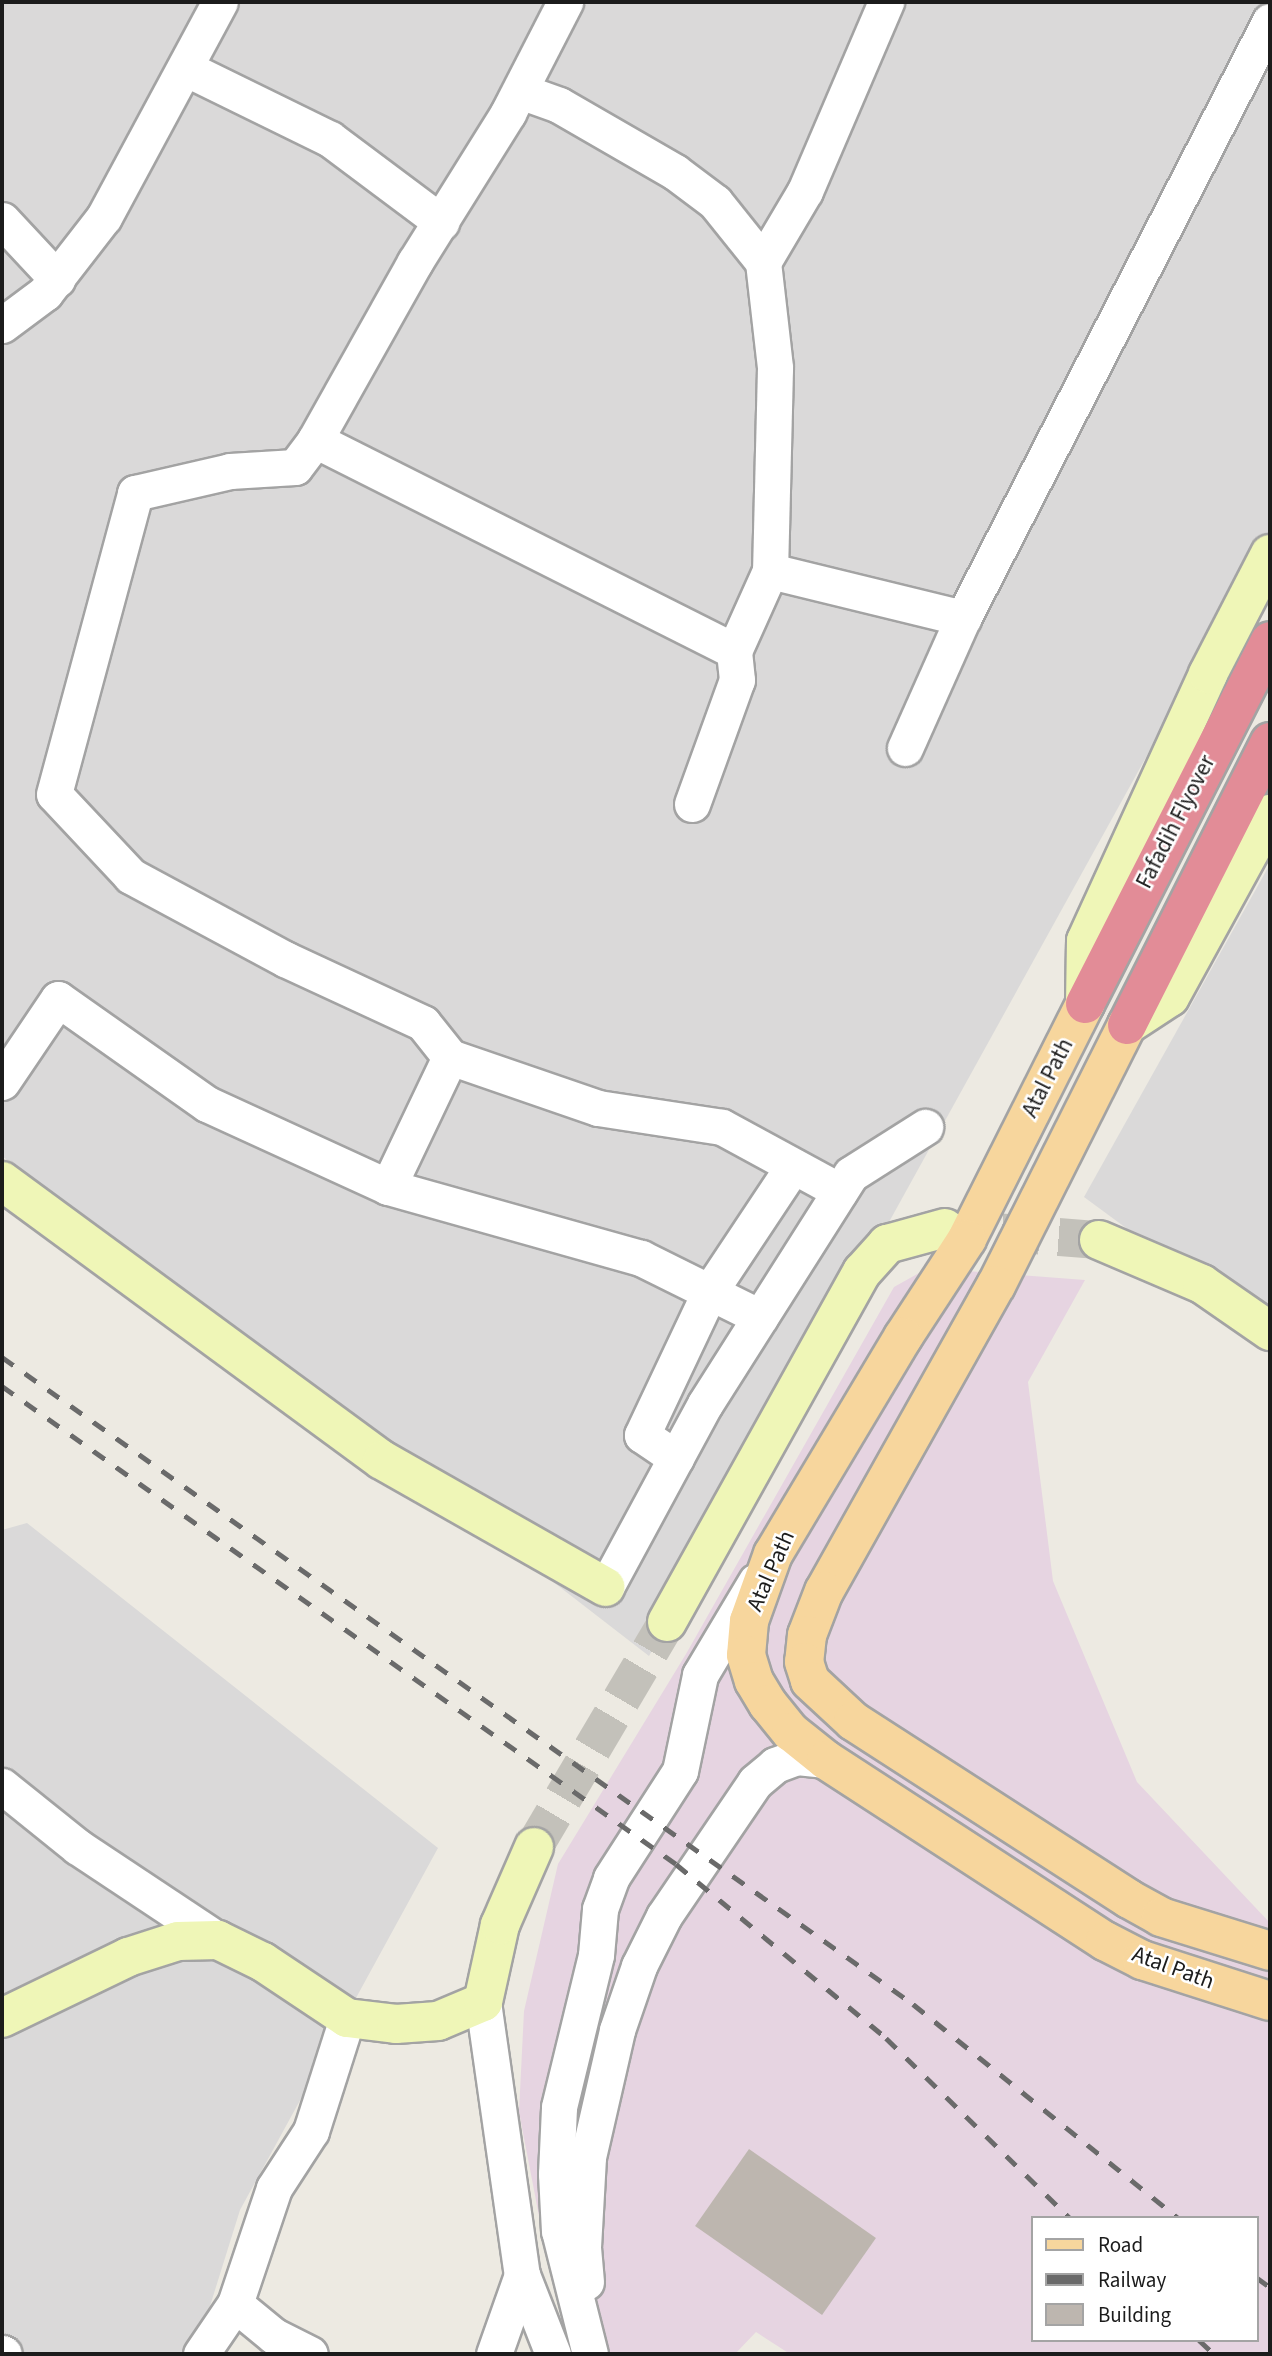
<!DOCTYPE html>
<style>
body{margin:0}
#map{position:relative;width:1272px;height:2356px;overflow:hidden;background:#edeae2;font-family:"Source Sans 3",sans-serif}
div>[style]{position:absolute}
.residential>*{inset:0;background:#dad9d9}
.industrial>*{inset:0;background:#e6d4e1}
.building>*{inset:0;background:#bdb6af;transform-origin:0 0}
.secondary-tunnel>*{height:38px;margin-top:-19px;transform-origin:0;background:repeating-linear-gradient(90deg,#c3c1ba 0 38px,transparent 0 57px)}
.roads{filter:drop-shadow(2px 0 #a3a3a3) drop-shadow(-2px 0 #a3a3a3) drop-shadow(0 2px #a3a3a3) drop-shadow(0 -2px #a3a3a3)}
.street>*{height:35px;margin:-17.5px;padding:0 17.5px;transform-origin:17.5px;border-radius:17.5px;background:#fff}
.secondary>*{height:38px;margin:-19px;padding:0 19px;transform-origin:19px;border-radius:19px;background:#eff6b7}
.primary>*{height:38px;margin:-19px;padding:0 19px;transform-origin:19px;border-radius:19px;background:#f7d69d}
.highway>*{height:38px;margin:-19px;padding:0 19px;transform-origin:19px;border-radius:19px;background:#e28c97}
.rail>*{height:5px;margin-top:-2.5px;transform-origin:0;background:repeating-linear-gradient(90deg,#6a6a6a 0 14px,transparent 0 28px)}
span{translate:-50% -50%;white-space:nowrap;text-align:center;line-height:1.15;-webkit-text-stroke:5px #fff;paint-order:stroke}
.street-label{font-size:23px;color:#1c1c1c}
.frame{position:absolute;inset:0;border:4px solid #1c1c1c;pointer-events:none}
.legend{position:absolute;left:1031px;top:2216px;width:228px;height:126px;box-sizing:border-box;background:#fff;border:2px solid #a4a4a4;margin:0;padding:9px 12px;list-style:none;font-size:21px;color:#1c1c1c}
.legend li{display:flex;align-items:center;gap:14px;height:35px}
.legend b{width:35px;border:2px solid #a4a4a4}
</style>
<div id="map">
<div class="residential">
<div style="clip-path:polygon(2px 2px,1270px 2px,1270px 533px,649px 1656px,2px 1156px)"></div>
<div style="clip-path:polygon(1270px 864px,1270px 1334px,1084px 1197px)"></div>
<div style="clip-path:polygon(27px 1523px,438px 1848px,240px 2210px,195px 2354px,2px 2354px,2px 1530px)"></div>
</div>
<div class="industrial">
<div style="clip-path:polygon(evenodd,928px 1268px,1085px 1280px,1028px 1382px,1053px 1581px,1137px 1782px,1270px 1923px,1270px 2354px,790px 2354px,756px 2332px,735px 2354px,604px 2354px,539px 2216px,519px 2112px,524px 2011px,558px 1864px,686px 1654px,894px 1287px,928px 1268px,1032px 2218px,1256px 2218px,1256px 2340px,1032px 2340px,1032px 2218px)"></div>
</div>
<div class="building">
<div style="left:749px;top:2149px;width:155px;height:94px;rotate:35deg"></div>
</div>
<div class="secondary-tunnel">
<div style="left:945px;top:1228px;width:154px;rotate:4.5deg"></div>
<div style="left:534px;top:1847px;width:261px;rotate:-59.4deg"></div>
</div>
<div class="roads">
<div class="street">
<div style="left:185px;top:68px;width:161px;rotate:26.1deg"></div>
<div style="left:330px;top:139px;width:139px;rotate:36.8deg"></div>
<div style="left:520px;top:91px;width:41px;rotate:19.7deg"></div>
<div style="left:559px;top:105px;width:134px;rotate:30deg"></div>
<div style="left:675px;top:172px;width:50px;rotate:36.9deg"></div>
<div style="left:715px;top:202px;width:77px;rotate:51.3deg"></div>
<div style="left:763px;top:262px;width:107px;rotate:83.5deg"></div>
<div style="left:775px;top:368px;width:203px;rotate:91.4deg"></div>
<div style="left:2px;top:220px;width:81px;rotate:47deg"></div>
<div style="left:763px;top:262px;width:82px;rotate:-59.4deg"></div>
<div style="left:805px;top:191px;width:206px;rotate:-66.8deg"></div>
<div style="left:2px;top:325px;width:54px;rotate:-36.7deg"></div>
<div style="left:45px;top:293px;width:96px;rotate:-52.2deg"></div>
<div style="left:104px;top:217px;width:244px;rotate:-61.7deg"></div>
<div style="left:315px;top:440px;width:469px;rotate:26.7deg"></div>
<div style="left:905px;top:748px;width:142px;rotate:-66deg"></div>
<div style="left:963px;top:618px;width:671px;rotate:-62.79deg"></div>
<div style="left:692px;top:804px;width:132px;rotate:-70.1deg"></div>
<div style="left:737px;top:680px;width:29px;rotate:-96deg"></div>
<div style="left:734px;top:651px;width:88px;rotate:-65.8deg"></div>
<div style="left:770px;top:571px;width:199px;rotate:13.7deg"></div>
<div style="left:450px;top:1057px;width:157px;rotate:19deg"></div>
<div style="left:598px;top:1108px;width:125px;rotate:8.7deg"></div>
<div style="left:722px;top:1127px;width:134px;rotate:28.5deg"></div>
<div style="left:2px;top:1082px;width:100px;rotate:-56deg"></div>
<div style="left:58px;top:999px;width:182px;rotate:35.2deg"></div>
<div style="left:207px;top:1104px;width:199px;rotate:24.6deg"></div>
<div style="left:388px;top:1187px;width:144px;rotate:-64.5deg"></div>
<div style="left:450px;top:1057px;width:43px;rotate:-128.5deg"></div>
<div style="left:423px;top:1023px;width:152px;rotate:-155.1deg"></div>
<div style="left:285px;top:959px;width:175px;rotate:-151.7deg"></div>
<div style="left:131px;top:876px;width:112px;rotate:-133.2deg"></div>
<div style="left:54px;top:794px;width:312px;rotate:-74.9deg"></div>
<div style="left:135px;top:493px;width:98px;rotate:-13deg"></div>
<div style="left:230px;top:471px;width:65px;rotate:-3.5deg"></div>
<div style="left:295px;top:467px;width:34px;rotate:-53deg"></div>
<div style="left:315px;top:440px;width:204px;rotate:-60.7deg"></div>
<div style="left:415px;top:262px;width:176px;rotate:-58deg"></div>
<div style="left:508px;top:113px;width:125px;rotate:-62.8deg"></div>
<div style="left:388px;top:1187px;width:263px;rotate:15.7deg"></div>
<div style="left:641px;top:1258px;width:133px;rotate:26.4deg"></div>
<div style="left:676px;top:1458px;width:41px;rotate:-145.9deg"></div>
<div style="left:642px;top:1435px;width:159px;rotate:-64.7deg"></div>
<div style="left:710px;top:1291px;width:150px;rotate:-56.4deg"></div>
<div style="left:606px;top:1587px;width:208px;rotate:-61.6deg"></div>
<div style="left:705px;top:1404px;width:272px;rotate:-57.6deg"></div>
<div style="left:851px;top:1174px;width:88px;rotate:-32.4deg"></div>
<div style="left:2px;top:1786px;width:97px;rotate:38.8deg"></div>
<div style="left:78px;top:1847px;width:168px;rotate:33.6deg"></div>
<div style="left:483px;top:2002px;width:276px;rotate:81.9deg"></div>
<div style="left:522px;top:2275px;width:85px;rotate:68.6deg"></div>
<div style="left:586px;top:2282px;width:35px;rotate:-95deg"></div>
<div style="left:583px;top:2247px;width:90px;rotate:-86.8deg"></div>
<div style="left:588px;top:2157px;width:130px;rotate:-77.1deg"></div>
<div style="left:617px;top:2030px;width:68px;rotate:-71deg"></div>
<div style="left:639px;top:1966px;width:56px;rotate:-63.4deg"></div>
<div style="left:664px;top:1916px;width:162px;rotate:-55.8deg"></div>
<div style="left:755px;top:1782px;width:26px;rotate:-40deg"></div>
<div style="left:775px;top:1765px;width:23px;rotate:-20deg"></div>
<div style="left:797px;top:1757px;width:29px;rotate:6deg"></div>
<div style="left:235px;top:2304px;width:122px;rotate:-71.4deg"></div>
<div style="left:274px;top:2188px;width:68px;rotate:-57deg"></div>
<div style="left:311px;top:2131px;width:119px;rotate:-72.3deg"></div>
<div style="left:2px;top:2353px;width:2px;rotate:27deg"></div>
<div style="left:201px;top:2354px;width:60px;rotate:-55.8deg"></div>
<div style="left:235px;top:2304px;width:50px;rotate:39.4deg"></div>
<div style="left:274px;top:2336px;width:40px;rotate:26.6deg"></div>
<div style="left:494px;top:2354px;width:84px;rotate:-70.5deg"></div>
<div style="left:590px;top:2354px;width:127px;rotate:-104.1deg"></div>
<div style="left:559px;top:2231px;width:57px;rotate:-93deg"></div>
<div style="left:556px;top:2174px;width:67px;rotate:-87.4deg"></div>
<div style="left:559px;top:2107px;width:156px;rotate:-76.3deg"></div>
<div style="left:596px;top:1955px;width:46px;rotate:-85deg"></div>
<div style="left:600px;top:1909px;width:33px;rotate:-70deg"></div>
<div style="left:611px;top:1878px;width:127px;rotate:-57.2deg"></div>
<div style="left:680px;top:1771px;width:98px;rotate:-78.2deg"></div>
<div style="left:700px;top:1675px;width:109px;rotate:-59.2deg"></div>
</div>
<div class="secondary">
<div style="left:1085px;top:1004px;width:63px;rotate:-89.1deg"></div>
<div style="left:1086px;top:941px;width:294px;rotate:-65.4deg"></div>
<div style="left:1208px;top:674px;width:135px;rotate:-62.7deg"></div>
<div style="left:1127px;top:1025px;width:51px;rotate:-33.1deg"></div>
<div style="left:1170px;top:997px;width:209px;rotate:-61.3deg"></div>
<div style="left:2px;top:1181px;width:471px;rotate:36.3deg"></div>
<div style="left:382px;top:1460px;width:257px;rotate:29.6deg"></div>
<div style="left:1099px;top:1240px;width:112px;rotate:23.1deg"></div>
<div style="left:1202px;top:1284px;width:83px;rotate:34.7deg"></div>
<div style="left:667px;top:1622px;width:401px;rotate:-60.9deg"></div>
<div style="left:862px;top:1272px;width:38px;rotate:-48deg"></div>
<div style="left:887px;top:1244px;width:60px;rotate:-15.4deg"></div>
<div style="left:2px;top:2018px;width:140px;rotate:-25.8deg"></div>
<div style="left:128px;top:1957px;width:52px;rotate:-17.7deg"></div>
<div style="left:178px;top:1941px;width:40px;rotate:-1.4deg"></div>
<div style="left:218px;top:1940px;width:50px;rotate:26.1deg"></div>
<div style="left:263px;top:1962px;width:101px;rotate:33.7deg"></div>
<div style="left:347px;top:2018px;width:49px;rotate:7deg"></div>
<div style="left:396px;top:2024px;width:42px;rotate:-4.1deg"></div>
<div style="left:438px;top:2021px;width:49px;rotate:-22.9deg"></div>
<div style="left:483px;top:2002px;width:79px;rotate:-77.6deg"></div>
<div style="left:500px;top:1925px;width:85px;rotate:-66.4deg"></div>
</div>
<div class="primary">
<div style="left:1085px;top:1004px;width:263px;rotate:116.7deg"></div>
<div style="left:967px;top:1239px;width:117px;rotate:123.1deg"></div>
<div style="left:903px;top:1337px;width:253px;rotate:120.9deg"></div>
<div style="left:773px;top:1554px;width:71px;rotate:109.7deg"></div>
<div style="left:749px;top:1621px;width:34px;rotate:95deg"></div>
<div style="left:746px;top:1655px;width:27px;rotate:73deg"></div>
<div style="left:754px;top:1681px;width:27px;rotate:59deg"></div>
<div style="left:768px;top:1704px;width:36px;rotate:51deg"></div>
<div style="left:791px;top:1732px;width:45px;rotate:38.7deg"></div>
<div style="left:826px;top:1760px;width:333px;rotate:33deg"></div>
<div style="left:1105px;top:1941px;width:42px;rotate:27.2deg"></div>
<div style="left:1142px;top:1960px;width:134px;rotate:17.8deg"></div>
<div style="left:1127px;top:1025px;width:291px;rotate:116.7deg"></div>
<div style="left:996px;top:1285px;width:351px;rotate:119.3deg"></div>
<div style="left:824px;top:1591px;width:47px;rotate:111.1deg"></div>
<div style="left:807px;top:1635px;width:27px;rotate:96deg"></div>
<div style="left:804px;top:1662px;width:20px;rotate:72deg"></div>
<div style="left:810px;top:1681px;width:59px;rotate:42.9deg"></div>
<div style="left:853px;top:1721px;width:328px;rotate:32.8deg"></div>
<div style="left:1129px;top:1899px;width:37px;rotate:29deg"></div>
<div style="left:1161px;top:1917px;width:114px;rotate:17.3deg"></div>
</div>
<div class="highway">
<div style="left:1085px;top:1004px;width:407px;rotate:-63deg"></div>
<div style="left:1127px;top:1025px;width:317px;rotate:-63.2deg"></div>
</div>
</div>
<div class="rail">
<div style="left:2px;top:1357px;width:1117px;rotate:35.38deg"></div>
<div style="left:913px;top:2004px;width:341px;rotate:38.9deg"></div>
<div style="left:2px;top:1386px;width:826px;rotate:35.34deg"></div>
<div style="left:676px;top:1864px;width:273px;rotate:39.6deg"></div>
<div style="left:886px;top:2038px;width:257px;rotate:44.4deg"></div>
<div style="left:1256px;top:2277px;width:17px;rotate:36deg"></div>
<div style="left:1199px;top:2340px;width:21px;rotate:43deg"></div>
</div>
<div class="street-label">
<span style="left:1176px;top:822px;rotate:-63deg">Fafadih Flyover</span>
<span style="left:1048px;top:1078px;rotate:-63deg">Atal Path</span>
<span style="left:771px;top:1571px;rotate:-66deg">Atal Path</span>
<span style="left:1173px;top:1968px;rotate:20deg">Atal Path</span>
</div>
<div class="frame"></div>
<ul class="legend">
<li><b style="height:9px;background:#f7d69d"></b>Road</li>
<li><b style="height:9px;background:#6a6a6a"></b>Railway</li>
<li><b style="height:19px;background:#bdb6af"></b>Building</li>
</ul>
</div>
